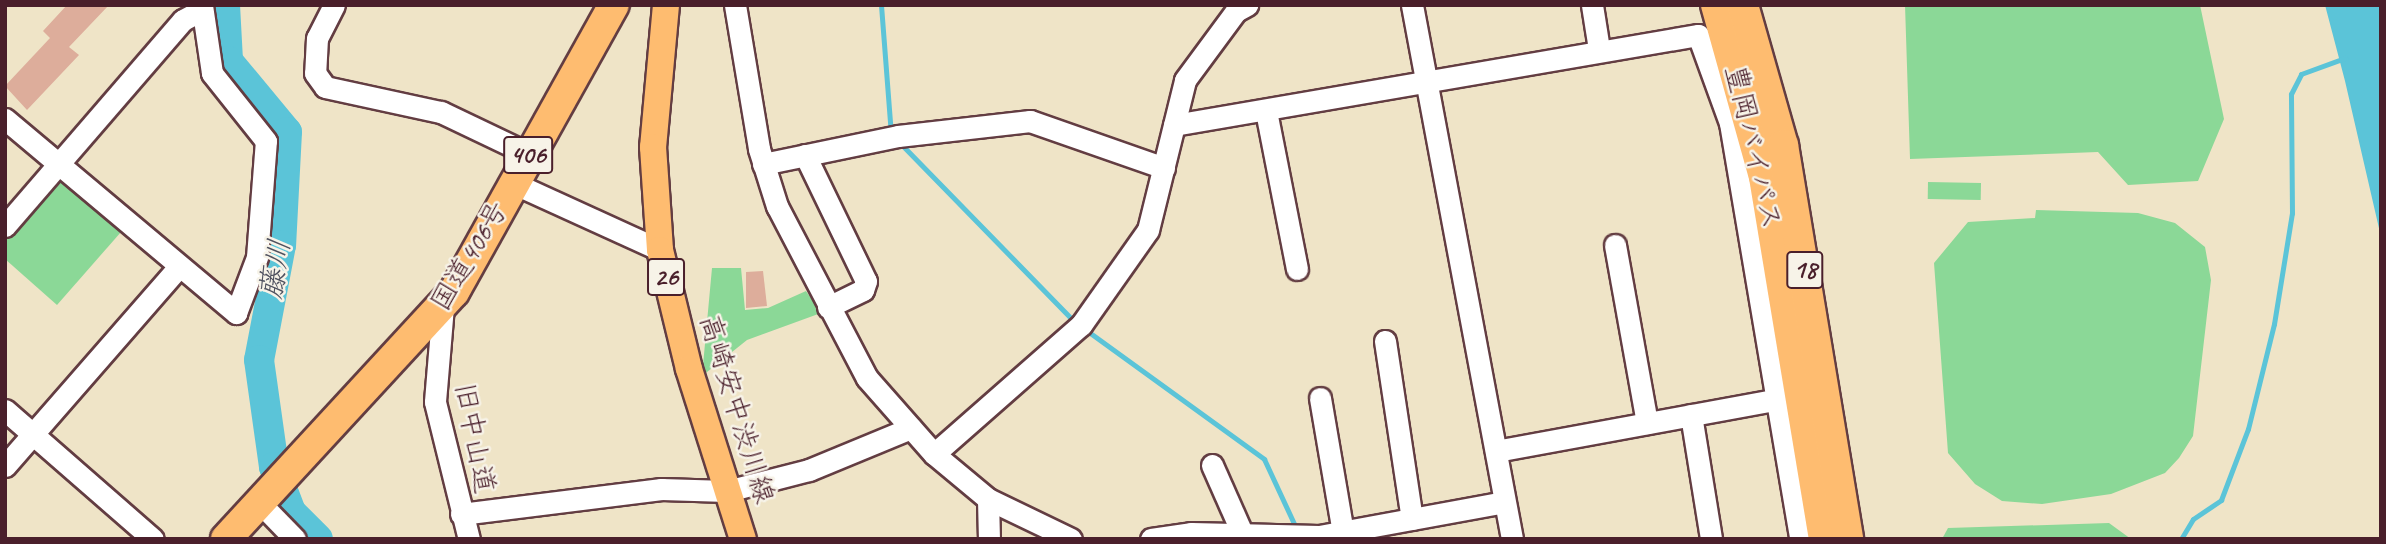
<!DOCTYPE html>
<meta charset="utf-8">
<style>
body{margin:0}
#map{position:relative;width:2386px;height:544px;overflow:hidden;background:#efe4c7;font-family:Caveat,"Klee One",sans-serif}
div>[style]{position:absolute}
.green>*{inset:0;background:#8bd897;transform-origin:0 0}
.water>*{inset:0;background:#5bc4d8}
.stream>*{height:5px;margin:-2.5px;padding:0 2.5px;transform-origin:2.5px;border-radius:2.5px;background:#5bc4d8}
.river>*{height:30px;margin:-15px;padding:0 15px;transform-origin:15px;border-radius:15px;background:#5bc4d8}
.building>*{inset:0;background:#ddad9b}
.roads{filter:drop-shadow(2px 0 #633d42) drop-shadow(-2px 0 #633d42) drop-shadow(0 2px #633d42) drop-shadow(0 -2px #633d42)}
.minor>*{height:21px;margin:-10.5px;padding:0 10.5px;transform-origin:10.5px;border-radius:10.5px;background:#fff}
.major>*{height:26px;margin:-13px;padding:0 13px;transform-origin:13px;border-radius:13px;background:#febc70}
.highway>*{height:30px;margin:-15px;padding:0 15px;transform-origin:15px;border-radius:15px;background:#febc70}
span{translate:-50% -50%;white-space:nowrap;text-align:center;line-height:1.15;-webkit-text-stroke:5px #f7f3e8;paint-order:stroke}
.shield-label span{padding:2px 5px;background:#f7f3e8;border:2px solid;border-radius:5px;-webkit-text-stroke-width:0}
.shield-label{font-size:26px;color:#4a1f2b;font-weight:700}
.street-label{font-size:28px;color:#4a1f2b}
.water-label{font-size:30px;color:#4f515f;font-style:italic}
.frame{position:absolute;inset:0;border:7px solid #4a1f2b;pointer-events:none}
</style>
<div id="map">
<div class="green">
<div style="clip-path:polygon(1905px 5px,2200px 5px,2224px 119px,2198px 181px,2128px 185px,2098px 152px,1910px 159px)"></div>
<div style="clip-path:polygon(66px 181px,121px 232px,57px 305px,5px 259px,5px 236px,53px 182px)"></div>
<div style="left:1928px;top:182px;width:53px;height:17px;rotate:1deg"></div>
<div style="clip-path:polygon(2036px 210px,2138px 213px,2175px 223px,2205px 247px,2211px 280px,2193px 436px,2179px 458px,2165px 473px,2111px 494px,2042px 504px,2002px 501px,1975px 484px,1948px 453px,1934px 263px,1968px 222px,2035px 218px)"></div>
<div style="clip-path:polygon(712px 268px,741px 268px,745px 310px,768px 308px,806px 291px,821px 313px,747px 340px,702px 376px)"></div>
<div style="clip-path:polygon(2109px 523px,2131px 539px,1942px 539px,1948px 528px)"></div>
</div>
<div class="water">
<div style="clip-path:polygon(2325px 5px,2381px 5px,2381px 237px,2345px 81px)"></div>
</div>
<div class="stream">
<div style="left:881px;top:5px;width:129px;rotate:85.6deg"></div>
<div style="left:900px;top:143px;width:249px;rotate:45.7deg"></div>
<div style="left:1086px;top:330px;width:220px;rotate:35.9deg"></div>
<div style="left:1264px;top:459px;width:78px;rotate:65.1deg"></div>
<div style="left:2181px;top:539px;width:23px;rotate:-59deg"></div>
<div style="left:2193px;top:519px;width:34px;rotate:-34deg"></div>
<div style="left:2221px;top:500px;width:76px;rotate:-69.2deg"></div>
<div style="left:2248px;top:429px;width:108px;rotate:-76.1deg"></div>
<div style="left:2274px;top:324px;width:112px;rotate:-80.8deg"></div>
<div style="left:2292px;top:213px;width:119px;rotate:-90.5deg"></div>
<div style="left:2291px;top:94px;width:22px;rotate:-63deg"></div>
<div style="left:2301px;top:74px;width:47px;rotate:-20deg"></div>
</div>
<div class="river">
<div style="left:225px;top:5px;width:56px;rotate:86.9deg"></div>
<div style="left:228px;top:61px;width:92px;rotate:50.3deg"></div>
<div style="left:287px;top:132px;width:113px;rotate:93deg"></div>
<div style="left:281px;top:245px;width:117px;rotate:100.8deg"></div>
<div style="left:259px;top:360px;width:108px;rotate:82deg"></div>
<div style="left:274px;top:467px;width:48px;rotate:69.3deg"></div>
<div style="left:291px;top:512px;width:38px;rotate:45deg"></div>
</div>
<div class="building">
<div style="clip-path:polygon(67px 5px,109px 5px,69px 47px,79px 55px,27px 110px,5px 86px,50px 38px,43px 31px)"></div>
<div style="clip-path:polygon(763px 271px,767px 306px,746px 308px,746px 272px)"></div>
</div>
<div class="roads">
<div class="minor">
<div style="left:334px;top:5px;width:37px;rotate:117deg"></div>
<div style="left:317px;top:38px;width:35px;rotate:93deg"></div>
<div style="left:315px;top:73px;width:17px;rotate:54deg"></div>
<div style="left:325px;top:87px;width:119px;rotate:12.2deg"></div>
<div style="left:441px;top:112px;width:98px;rotate:25.5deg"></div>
<div style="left:735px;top:5px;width:146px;rotate:80.5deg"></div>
<div style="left:759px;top:149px;width:60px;rotate:72.5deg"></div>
<div style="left:777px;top:206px;width:194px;rotate:62.4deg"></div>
<div style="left:867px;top:378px;width:101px;rotate:48.6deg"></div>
<div style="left:934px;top:454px;width:70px;rotate:39.8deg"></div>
<div style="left:988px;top:499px;width:92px;rotate:25.7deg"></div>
<div style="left:1412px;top:5px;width:543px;rotate:79.39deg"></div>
<div style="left:1592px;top:5px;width:45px;rotate:81deg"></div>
<div style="left:1266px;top:111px;width:161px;rotate:78.9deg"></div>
<div style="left:5px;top:119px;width:302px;rotate:40deg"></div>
<div style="left:236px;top:313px;width:60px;rotate:-69.4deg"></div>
<div style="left:257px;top:257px;width:116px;rotate:-85.6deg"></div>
<div style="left:266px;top:141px;width:87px;rotate:-128.5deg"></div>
<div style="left:212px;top:73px;width:69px;rotate:-98.4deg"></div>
<div style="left:1174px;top:125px;width:532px;rotate:-9.75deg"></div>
<div style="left:1698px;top:35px;width:94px;rotate:70deg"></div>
<div style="left:1730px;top:123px;width:422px;rotate:80.4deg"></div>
<div style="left:805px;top:155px;width:140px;rotate:64.2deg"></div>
<div style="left:866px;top:281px;width:9px;rotate:108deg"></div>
<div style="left:863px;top:290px;width:39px;rotate:154deg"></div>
<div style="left:763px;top:164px;width:138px;rotate:-11.7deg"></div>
<div style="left:898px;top:136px;width:133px;rotate:-6.5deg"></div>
<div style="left:1030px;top:121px;width:142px;rotate:19.3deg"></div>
<div style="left:513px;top:183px;width:162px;rotate:24.5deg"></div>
<div style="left:5px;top:226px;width:272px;rotate:-49.2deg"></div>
<div style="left:183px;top:20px;width:19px;rotate:-28deg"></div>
<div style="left:1615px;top:245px;width:181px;rotate:79.8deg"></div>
<div style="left:443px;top:306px;width:96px;rotate:94.8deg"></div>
<div style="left:435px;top:402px;width:141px;rotate:76.1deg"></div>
<div style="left:1385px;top:341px;width:180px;rotate:81.4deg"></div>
<div style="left:1320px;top:398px;width:136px;rotate:80.3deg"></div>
<div style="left:5px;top:410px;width:196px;rotate:41.1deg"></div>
<div style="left:1691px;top:415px;width:126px;rotate:80.8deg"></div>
<div style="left:1496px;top:451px;width:299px;rotate:-10.4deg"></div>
<div style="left:934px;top:454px;width:196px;rotate:-41.3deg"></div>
<div style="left:1081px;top:325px;width:116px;rotate:-54.8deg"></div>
<div style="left:1148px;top:230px;width:154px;rotate:-76.1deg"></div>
<div style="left:1185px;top:80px;width:86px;rotate:-53.5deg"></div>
<div style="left:1236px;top:11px;width:13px;rotate:-29deg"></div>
<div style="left:1212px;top:465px;width:77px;rotate:66.1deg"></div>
<div style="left:5px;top:466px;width:263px;rotate:-48.9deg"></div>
<div style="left:988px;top:499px;width:40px;rotate:88.6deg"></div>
<div style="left:260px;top:503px;width:50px;rotate:45.8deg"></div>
<div style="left:461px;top:514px;width:202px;rotate:-7.1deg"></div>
<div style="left:661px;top:489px;width:66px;rotate:1.7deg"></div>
<div style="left:727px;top:491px;width:85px;rotate:-14.4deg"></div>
<div style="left:809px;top:470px;width:110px;rotate:-22.4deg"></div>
<div style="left:1151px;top:539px;width:40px;rotate:-8.5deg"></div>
<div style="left:1191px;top:533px;width:128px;rotate:1.3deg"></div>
<div style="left:1319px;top:536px;width:188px;rotate:-10.4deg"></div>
</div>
<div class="major">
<div style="left:666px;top:5px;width:143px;rotate:95.2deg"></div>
<div style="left:653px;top:147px;width:103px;rotate:86.1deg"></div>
<div style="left:660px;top:250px;width:122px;rotate:76.3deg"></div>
<div style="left:689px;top:369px;width:178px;rotate:72.4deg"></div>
</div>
<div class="highway">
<div style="left:1716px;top:5px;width:179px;rotate:74.4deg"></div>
<div style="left:1764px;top:177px;width:367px;rotate:80.6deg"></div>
<div style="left:1743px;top:5px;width:146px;rotate:74.1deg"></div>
<div style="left:1783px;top:145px;width:399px;rotate:80.6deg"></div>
<div style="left:226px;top:539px;width:336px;rotate:-47.3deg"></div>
<div style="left:454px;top:292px;width:329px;rotate:-60.9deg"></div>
</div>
</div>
<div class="shield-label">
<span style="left:528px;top:155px">406</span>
<span style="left:1805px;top:270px">18</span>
<span style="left:666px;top:277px">26</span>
</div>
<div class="street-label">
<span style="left:1754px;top:147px;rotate:77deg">豊岡バイパス</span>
<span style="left:469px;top:256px;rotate:-59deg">国道406号</span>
<span style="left:737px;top:409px;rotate:73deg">高崎安中渋川線</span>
<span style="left:475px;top:438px;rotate:79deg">旧中山道</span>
</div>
<div class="water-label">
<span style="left:275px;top:269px;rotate:-81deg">藤川</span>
</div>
<div class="frame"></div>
</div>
